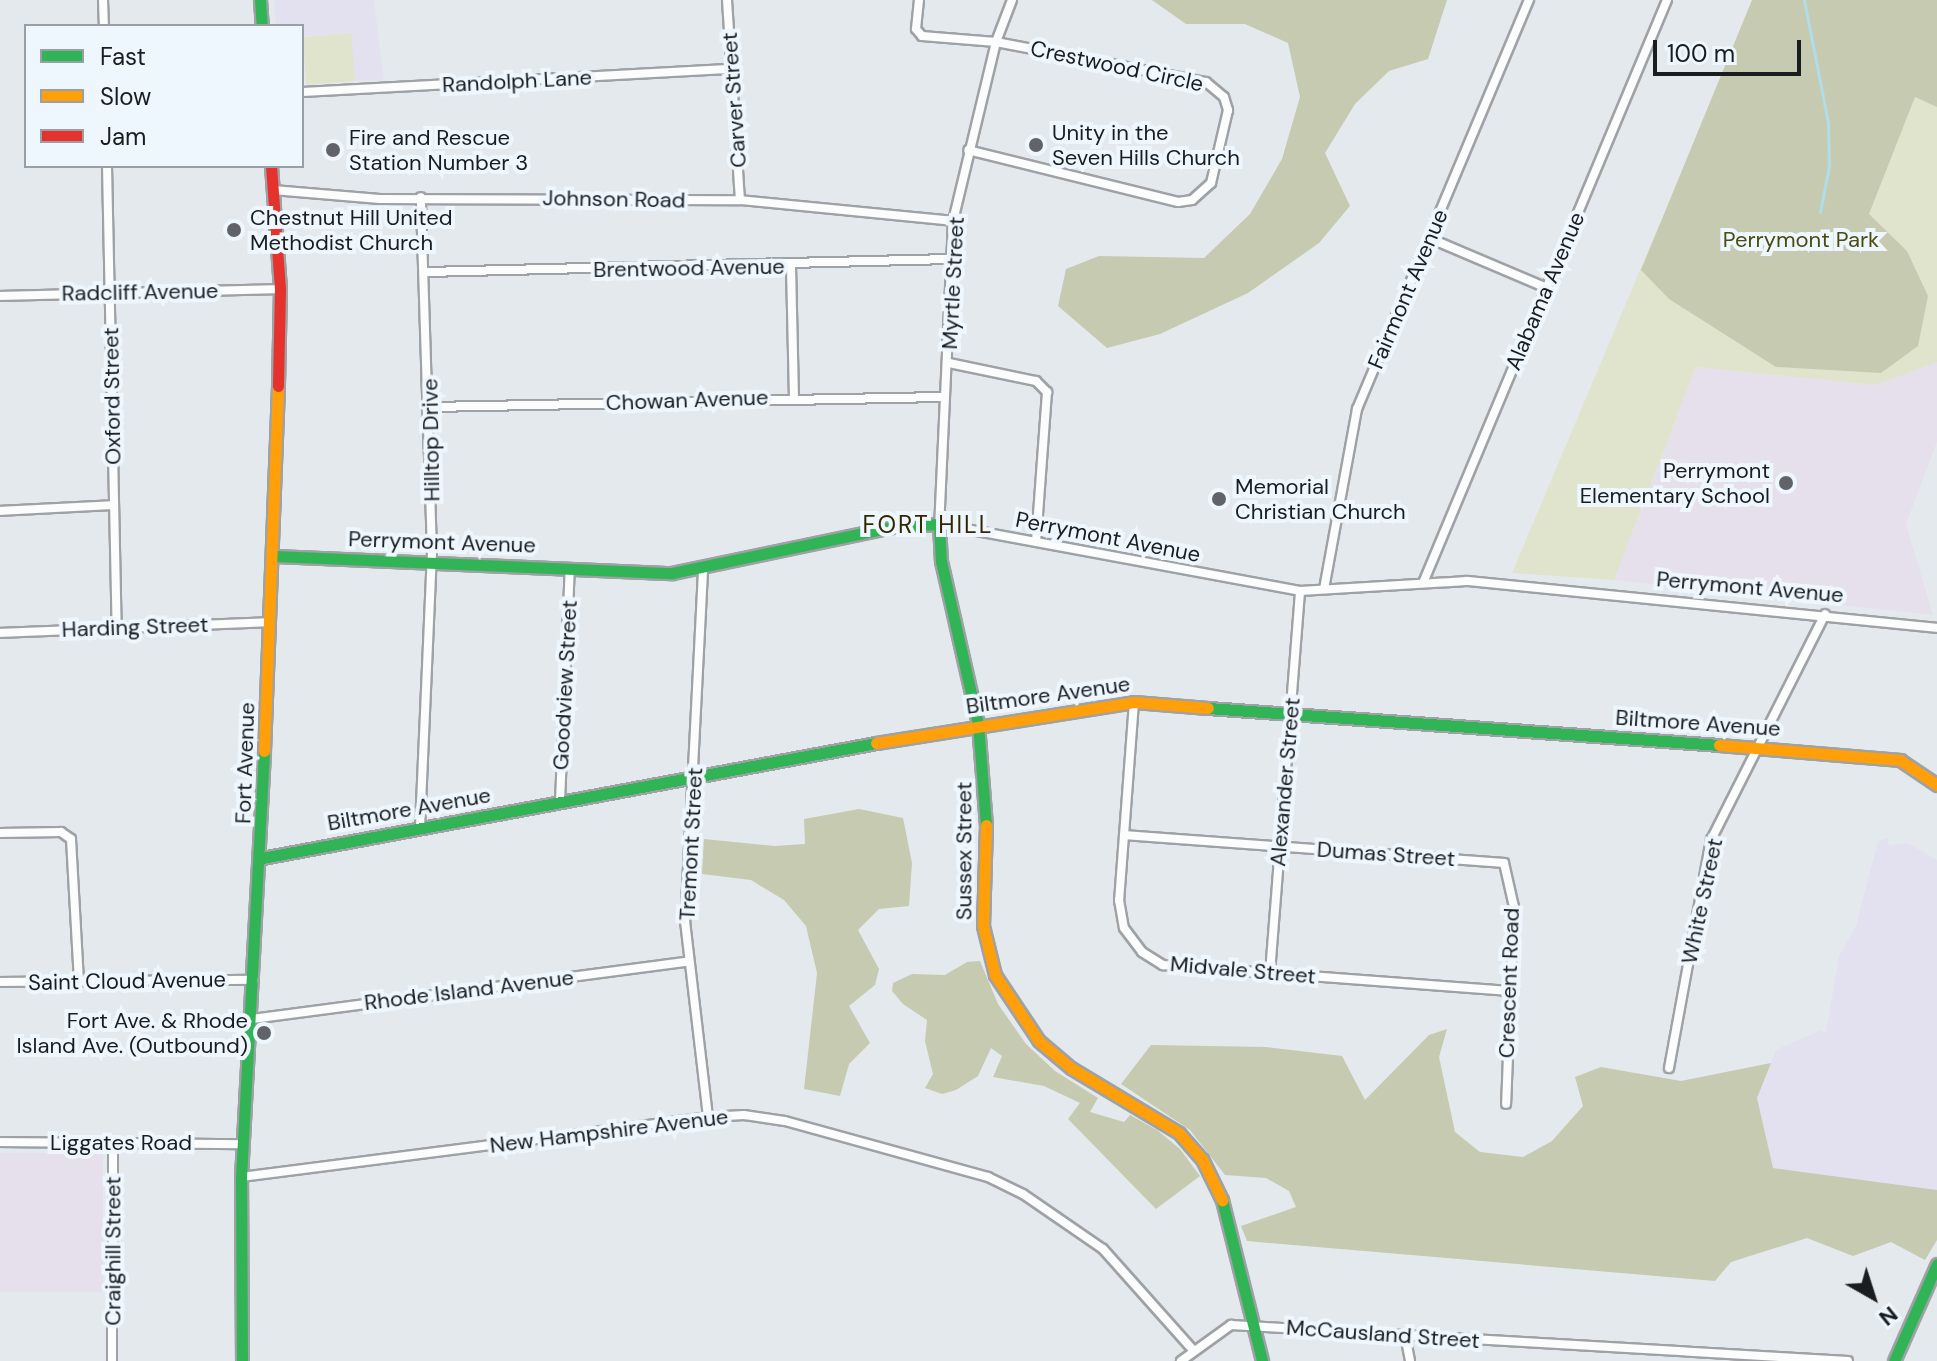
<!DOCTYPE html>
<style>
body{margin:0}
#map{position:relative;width:1937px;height:1361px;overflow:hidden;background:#e4e9ee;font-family:"DM Sans",sans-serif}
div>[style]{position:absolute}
.commercial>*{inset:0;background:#e3e1ef}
.education>*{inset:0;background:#e6e0ec;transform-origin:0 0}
.green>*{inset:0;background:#e0e4cc;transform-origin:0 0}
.forest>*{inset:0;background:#c6cab0}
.stream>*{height:3px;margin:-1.5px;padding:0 1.5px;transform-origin:1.5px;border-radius:1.5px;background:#afdee9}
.roads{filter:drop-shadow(2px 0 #9ea2a5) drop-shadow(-2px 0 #9ea2a5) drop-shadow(0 2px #9ea2a5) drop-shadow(0 -2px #9ea2a5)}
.street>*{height:8px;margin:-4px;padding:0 4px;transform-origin:4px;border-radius:4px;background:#fbfcfc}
.fast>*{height:11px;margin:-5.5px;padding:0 5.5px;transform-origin:5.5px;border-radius:5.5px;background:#30b455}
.slow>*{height:11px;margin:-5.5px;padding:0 5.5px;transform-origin:5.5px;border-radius:5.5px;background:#ff9f0a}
.jam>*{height:11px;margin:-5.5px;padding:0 5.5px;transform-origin:5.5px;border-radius:5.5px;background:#e5322d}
.dots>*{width:22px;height:22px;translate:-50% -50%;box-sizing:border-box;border:4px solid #eef7fe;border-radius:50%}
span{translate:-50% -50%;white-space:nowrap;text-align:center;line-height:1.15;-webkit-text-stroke:8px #eef7fe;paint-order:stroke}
.street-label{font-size:22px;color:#191d20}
.poi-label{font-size:22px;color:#191d20}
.left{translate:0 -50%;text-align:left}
.right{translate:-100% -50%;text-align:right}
.park-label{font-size:22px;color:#4a4b0e}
.neighbourhood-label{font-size:24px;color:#362600;letter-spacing:2px}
.legend{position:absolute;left:24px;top:24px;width:280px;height:144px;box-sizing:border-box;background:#eef7fe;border:2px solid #99a0a5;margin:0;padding:10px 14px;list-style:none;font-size:24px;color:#191d20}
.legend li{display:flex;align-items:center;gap:16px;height:40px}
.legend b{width:40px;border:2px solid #99a0a5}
.north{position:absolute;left:1833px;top:1257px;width:80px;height:80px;-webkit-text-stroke:6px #eef7fe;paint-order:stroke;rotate:141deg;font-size:22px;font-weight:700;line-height:32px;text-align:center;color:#191d20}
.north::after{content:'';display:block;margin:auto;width:28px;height:36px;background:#191d20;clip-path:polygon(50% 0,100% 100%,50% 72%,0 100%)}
.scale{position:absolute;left:1653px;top:40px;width:148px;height:36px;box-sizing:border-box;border:4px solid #191d20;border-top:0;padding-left:10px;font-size:24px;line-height:28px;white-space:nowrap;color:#191d20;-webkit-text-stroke:6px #eef7fe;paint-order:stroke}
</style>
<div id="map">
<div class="commercial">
<div style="clip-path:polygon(274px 0,374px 0,384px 80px,355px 81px,350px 33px,302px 37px,302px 26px,276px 26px)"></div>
<div style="clip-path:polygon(1888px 838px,1889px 845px,1908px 843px,1937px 860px,1937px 1190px,1773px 1169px,1757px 1098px,1776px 1050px,1821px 1030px,1826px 1033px,1839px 956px,1856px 926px,1878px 841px)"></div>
</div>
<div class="education">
<div style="clip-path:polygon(1937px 362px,1937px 442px,1906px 524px,1933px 615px,1614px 580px,1696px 367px,1876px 385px)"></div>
<div style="left:103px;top:1153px;width:139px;height:103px;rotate:90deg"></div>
</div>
<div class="green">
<div style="clip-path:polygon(1937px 0,1937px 362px,1876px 385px,1696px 367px,1614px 580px,1512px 573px,1659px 225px)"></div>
<div style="left:351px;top:33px;width:48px;height:49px;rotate:85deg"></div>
</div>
<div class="forest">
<div style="clip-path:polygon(1152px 0,1447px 0,1428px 59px,1389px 71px,1355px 104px,1325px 153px,1350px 206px,1319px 243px,1248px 293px,1160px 334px,1107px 348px,1058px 306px,1066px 269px,1099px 256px,1204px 258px,1250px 214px,1282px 159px,1300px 97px,1288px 43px,1245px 24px,1186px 24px)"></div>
<div style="clip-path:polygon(1752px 0,1937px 0,1937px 107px,1915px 97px,1869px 214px,1907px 251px,1928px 296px,1918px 346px,1881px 373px,1776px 367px,1669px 299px,1641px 270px)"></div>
<div style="clip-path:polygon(859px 809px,903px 818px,912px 863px,909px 906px,879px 909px,858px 930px,879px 969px,875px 985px,849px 1006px,870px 1043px,849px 1064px,840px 1096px,804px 1089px,817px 973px,806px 926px,784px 900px,751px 880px,702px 874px,704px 839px,775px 846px,805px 844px,804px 819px)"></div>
<div style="clip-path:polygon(980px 961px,998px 1004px,1026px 1044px,1055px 1071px,1098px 1098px,1090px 1112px,1124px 1122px,1130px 1115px,1157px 1130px,1180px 1149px,1200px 1176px,1156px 1209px,1068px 1119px,1080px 1103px,1044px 1086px,993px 1077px,1002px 1056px,991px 1048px,978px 1076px,956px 1090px,942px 1094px,925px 1088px,933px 1074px,925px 1041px,927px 1020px,903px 1004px,892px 991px,893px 983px,912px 974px,945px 975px,967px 962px)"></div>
<div style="clip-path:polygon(1447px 1029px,1439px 1057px,1455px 1132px,1480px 1152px,1523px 1157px,1552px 1141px,1583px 1106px,1575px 1077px,1601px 1067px,1681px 1081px,1771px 1063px,1757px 1098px,1773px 1168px,1937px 1190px,1937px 1240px,1925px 1260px,1891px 1242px,1853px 1256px,1807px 1238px,1731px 1262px,1715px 1281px,1247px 1241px,1241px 1226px,1296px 1207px,1289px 1191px,1266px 1178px,1225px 1175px,1190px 1130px,1121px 1084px,1151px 1045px,1266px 1047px,1342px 1056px,1365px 1100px,1429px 1035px)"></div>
</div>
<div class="stream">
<div style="left:1804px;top:0;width:124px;rotate:78.9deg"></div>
<div style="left:1828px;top:122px;width:44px;rotate:88.7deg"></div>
<div style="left:1829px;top:166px;width:47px;rotate:101.1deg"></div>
</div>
<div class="roads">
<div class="street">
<div style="left:103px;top:0;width:26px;rotate:88deg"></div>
<div style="left:727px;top:0;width:200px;rotate:86.3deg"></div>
<div style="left:919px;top:0;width:29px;rotate:96deg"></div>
<div style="left:916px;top:29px;width:9px;rotate:49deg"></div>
<div style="left:922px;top:36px;width:74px;rotate:4.6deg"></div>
<div style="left:996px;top:42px;width:214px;rotate:10.8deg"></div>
<div style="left:1206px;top:82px;width:23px;rotate:40deg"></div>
<div style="left:1224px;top:97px;width:14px;rotate:73deg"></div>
<div style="left:1228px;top:110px;width:75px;rotate:103.1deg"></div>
<div style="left:1211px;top:183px;width:25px;rotate:138deg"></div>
<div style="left:1192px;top:200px;width:14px;rotate:172deg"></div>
<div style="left:1178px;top:202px;width:216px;rotate:-166.1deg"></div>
<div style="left:1012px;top:0;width:45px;rotate:110.9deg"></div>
<div style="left:996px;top:42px;width:184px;rotate:103.5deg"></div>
<div style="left:953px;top:221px;width:303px;rotate:92.6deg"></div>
<div style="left:939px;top:524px;width:367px;rotate:10.5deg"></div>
<div style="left:1300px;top:591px;width:167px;rotate:-3.4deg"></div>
<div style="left:1467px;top:581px;width:472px;rotate:5.7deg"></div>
<div style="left:302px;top:92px;width:431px;rotate:-3.1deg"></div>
<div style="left:107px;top:166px;width:461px;rotate:88.8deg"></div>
<div style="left:273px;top:190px;width:107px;rotate:4.8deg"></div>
<div style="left:380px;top:199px;width:360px;rotate:0.2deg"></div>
<div style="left:740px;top:200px;width:214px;rotate:5.6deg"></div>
<div style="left:1429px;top:238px;width:128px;rotate:23deg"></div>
<div style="left:791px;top:266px;width:131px;rotate:88.7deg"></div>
<div style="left:426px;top:272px;width:526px;rotate:-1.42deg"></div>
<div style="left:0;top:296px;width:280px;rotate:-1.4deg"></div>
<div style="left:949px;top:363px;width:89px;rotate:11.7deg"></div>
<div style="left:1036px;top:381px;width:16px;rotate:45deg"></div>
<div style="left:1047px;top:392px;width:150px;rotate:94.2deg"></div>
<div style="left:431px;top:407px;width:513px;rotate:-1.12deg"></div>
<div style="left:0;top:511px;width:113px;rotate:-3deg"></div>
<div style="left:703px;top:571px;width:350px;rotate:92.9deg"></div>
<div style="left:685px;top:921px;width:197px;rotate:83.3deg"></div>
<div style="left:1423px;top:583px;width:632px;rotate:-67.29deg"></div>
<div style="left:1324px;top:589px;width:183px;rotate:-79.6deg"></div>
<div style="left:1357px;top:409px;width:444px;rotate:-67.2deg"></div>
<div style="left:0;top:633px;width:270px;rotate:-2.3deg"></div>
<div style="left:1134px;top:702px;width:199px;rotate:94.3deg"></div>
<div style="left:1119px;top:900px;width:28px;rotate:80deg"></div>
<div style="left:1124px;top:928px;width:30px;rotate:53deg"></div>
<div style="left:1142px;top:952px;width:25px;rotate:32deg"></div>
<div style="left:1163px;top:965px;width:347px;rotate:4.3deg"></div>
<div style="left:560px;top:802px;width:234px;rotate:-87.6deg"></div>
<div style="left:420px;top:827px;width:274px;rotate:-87.5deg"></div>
<div style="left:432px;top:553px;width:356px;rotate:-91.8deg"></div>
<div style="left:0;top:833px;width:61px;rotate:-0.9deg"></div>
<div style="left:61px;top:832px;width:12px;rotate:35deg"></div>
<div style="left:71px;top:839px;width:142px;rotate:86.8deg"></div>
<div style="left:1124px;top:835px;width:381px;rotate:4.2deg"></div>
<div style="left:1504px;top:863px;width:45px;rotate:77.2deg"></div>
<div style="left:1514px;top:907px;width:197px;rotate:92.3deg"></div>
<div style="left:1270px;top:973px;width:383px;rotate:-85.5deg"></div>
<div style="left:0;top:982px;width:254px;rotate:-0.5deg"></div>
<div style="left:252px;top:1019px;width:438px;rotate:-7.5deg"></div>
<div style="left:1669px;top:1068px;width:232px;rotate:-79.6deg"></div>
<div style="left:1711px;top:840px;width:253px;rotate:-63.2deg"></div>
<div style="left:0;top:1142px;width:242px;rotate:0.5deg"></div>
<div style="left:241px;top:1177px;width:471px;rotate:-7.3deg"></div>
<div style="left:708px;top:1117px;width:36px;rotate:-3deg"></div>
<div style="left:744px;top:1115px;width:41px;rotate:8.3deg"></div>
<div style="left:785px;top:1121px;width:211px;rotate:15.4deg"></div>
<div style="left:988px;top:1177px;width:39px;rotate:26deg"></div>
<div style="left:1023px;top:1194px;width:97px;rotate:34.5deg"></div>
<div style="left:1103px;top:1249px;width:135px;rotate:48.3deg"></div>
<div style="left:1405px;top:1335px;width:26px;rotate:79deg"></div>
<div style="left:112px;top:1361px;width:219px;rotate:-89.7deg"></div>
<div style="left:1181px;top:1361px;width:62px;rotate:-35.8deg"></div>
<div style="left:1231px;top:1325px;width:618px;rotate:3.34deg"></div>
</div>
<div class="fast">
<div style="left:260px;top:0;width:26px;rotate:86deg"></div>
<div style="left:275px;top:556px;width:397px;rotate:2.5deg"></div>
<div style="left:672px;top:573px;width:229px;rotate:-11.8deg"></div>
<div style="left:896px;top:526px;width:43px;rotate:-2.7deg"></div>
<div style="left:939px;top:524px;width:37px;rotate:87deg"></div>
<div style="left:941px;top:561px;width:167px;rotate:77.2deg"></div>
<div style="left:978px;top:724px;width:101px;rotate:85.5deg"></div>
<div style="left:1208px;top:708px;width:512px;rotate:4.14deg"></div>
<div style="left:262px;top:858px;width:625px;rotate:-10.61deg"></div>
<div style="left:1222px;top:1200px;width:166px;rotate:76deg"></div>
<div style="left:242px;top:1361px;width:184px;rotate:-90.3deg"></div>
<div style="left:241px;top:1177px;width:427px;rotate:-86.9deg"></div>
<div style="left:1894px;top:1361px;width:106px;rotate:-66.1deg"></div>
</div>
<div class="slow">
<div style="left:876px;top:743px;width:261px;rotate:-9deg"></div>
<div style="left:1134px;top:702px;width:74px;rotate:4.6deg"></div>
<div style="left:1719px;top:745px;width:182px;rotate:4.7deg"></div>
<div style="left:1900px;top:760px;width:45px;rotate:34deg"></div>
<div style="left:264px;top:751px;width:365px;rotate:-87.8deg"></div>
<div style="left:986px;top:825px;width:101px;rotate:91.7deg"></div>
<div style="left:983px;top:926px;width:50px;rotate:76.2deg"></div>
<div style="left:995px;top:975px;width:79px;rotate:56.3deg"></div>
<div style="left:1039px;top:1041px;width:42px;rotate:40.2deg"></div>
<div style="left:1071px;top:1068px;width:126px;rotate:31deg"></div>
<div style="left:1179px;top:1133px;width:35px;rotate:49deg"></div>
<div style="left:1202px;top:1159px;width:46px;rotate:64deg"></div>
</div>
<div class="jam">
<div style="left:271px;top:166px;width:123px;rotate:85.8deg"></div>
<div style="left:280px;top:289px;width:97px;rotate:91.2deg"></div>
</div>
</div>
<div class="dots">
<div style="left:1036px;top:145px;background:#606468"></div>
<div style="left:333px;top:150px;background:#606468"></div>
<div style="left:234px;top:230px;background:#606468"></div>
<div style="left:1786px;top:483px;background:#606468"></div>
<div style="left:1219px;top:499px;background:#606468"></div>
<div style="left:264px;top:1033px;background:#606468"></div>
</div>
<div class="street-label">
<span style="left:1117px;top:66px;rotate:12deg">Crestwood Circle</span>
<span style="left:517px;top:81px;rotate:-3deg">Randolph Lane</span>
<span style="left:734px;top:100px;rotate:-94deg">Carver Street</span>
<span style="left:614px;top:199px;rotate:1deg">Johnson Road</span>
<span style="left:689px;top:268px;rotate:-1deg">Brentwood Avenue</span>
<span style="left:953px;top:283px;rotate:-87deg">Myrtle Street</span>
<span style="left:1408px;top:289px;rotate:-67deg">Fairmont Avenue</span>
<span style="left:1545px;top:291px;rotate:-67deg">Alabama Avenue</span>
<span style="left:140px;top:292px;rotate:-1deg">Radcliff Avenue</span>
<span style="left:112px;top:396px;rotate:-91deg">Oxford Street</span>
<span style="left:687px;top:400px;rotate:-2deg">Chowan Avenue</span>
<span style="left:431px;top:440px;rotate:-91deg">Hilltop Drive</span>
<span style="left:1108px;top:537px;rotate:11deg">Perrymont Avenue</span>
<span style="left:442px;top:542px;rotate:2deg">Perrymont Avenue</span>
<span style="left:1750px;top:587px;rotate:5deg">Perrymont Avenue</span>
<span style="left:135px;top:627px;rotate:-2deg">Harding Street</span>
<span style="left:565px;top:685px;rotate:-87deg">Goodview Street</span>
<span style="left:1048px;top:695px;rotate:-8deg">Biltmore Avenue</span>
<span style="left:1698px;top:723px;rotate:4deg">Biltmore Avenue</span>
<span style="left:245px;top:763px;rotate:-88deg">Fort Avenue</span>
<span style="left:1285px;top:782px;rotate:-85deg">Alexander Street</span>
<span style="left:409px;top:809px;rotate:-10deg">Biltmore Avenue</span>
<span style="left:691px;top:844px;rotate:-87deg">Tremont Street</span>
<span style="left:964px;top:851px;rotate:-90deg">Sussex Street</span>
<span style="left:1386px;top:854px;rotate:4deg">Dumas Street</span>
<span style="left:1702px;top:901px;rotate:-78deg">White Street</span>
<span style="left:1243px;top:970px;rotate:5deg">Midvale Street</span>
<span style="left:127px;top:981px;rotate:-1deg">Saint Cloud Avenue</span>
<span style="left:1509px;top:983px;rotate:-88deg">Crescent Road</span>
<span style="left:469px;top:990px;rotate:-7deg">Rhode Island Avenue</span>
<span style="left:609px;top:1131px;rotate:-7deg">New Hampshire Avenue</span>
<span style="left:121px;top:1143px">Liggates Road</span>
<span style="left:113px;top:1251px;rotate:-90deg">Craighill Street</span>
<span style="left:1383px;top:1334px;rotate:4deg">McCausland Street</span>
</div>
<div class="poi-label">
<span class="left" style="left:1052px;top:145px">Unity in the<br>Seven Hills Church</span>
<span class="left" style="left:349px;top:150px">Fire and Rescue<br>Station Number 3</span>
<span class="left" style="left:250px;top:230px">Chestnut Hill United<br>Methodist Church</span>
<span class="right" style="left:1770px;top:483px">Perrymont<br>Elementary School</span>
<span class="left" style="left:1235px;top:499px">Memorial<br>Christian Church</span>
<span class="right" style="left:248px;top:1033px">Fort Ave. &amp; Rhode<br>Island Ave. (Outbound)</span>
</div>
<div class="park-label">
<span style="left:1801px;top:240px">Perrymont Park</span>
</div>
<div class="neighbourhood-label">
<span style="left:928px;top:525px">FORT HILL</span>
</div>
<ul class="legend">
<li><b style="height:10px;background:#30b455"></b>Fast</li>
<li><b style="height:10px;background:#ff9f0a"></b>Slow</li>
<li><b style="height:10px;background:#e5322d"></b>Jam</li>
</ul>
<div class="north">N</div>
<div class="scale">100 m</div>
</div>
